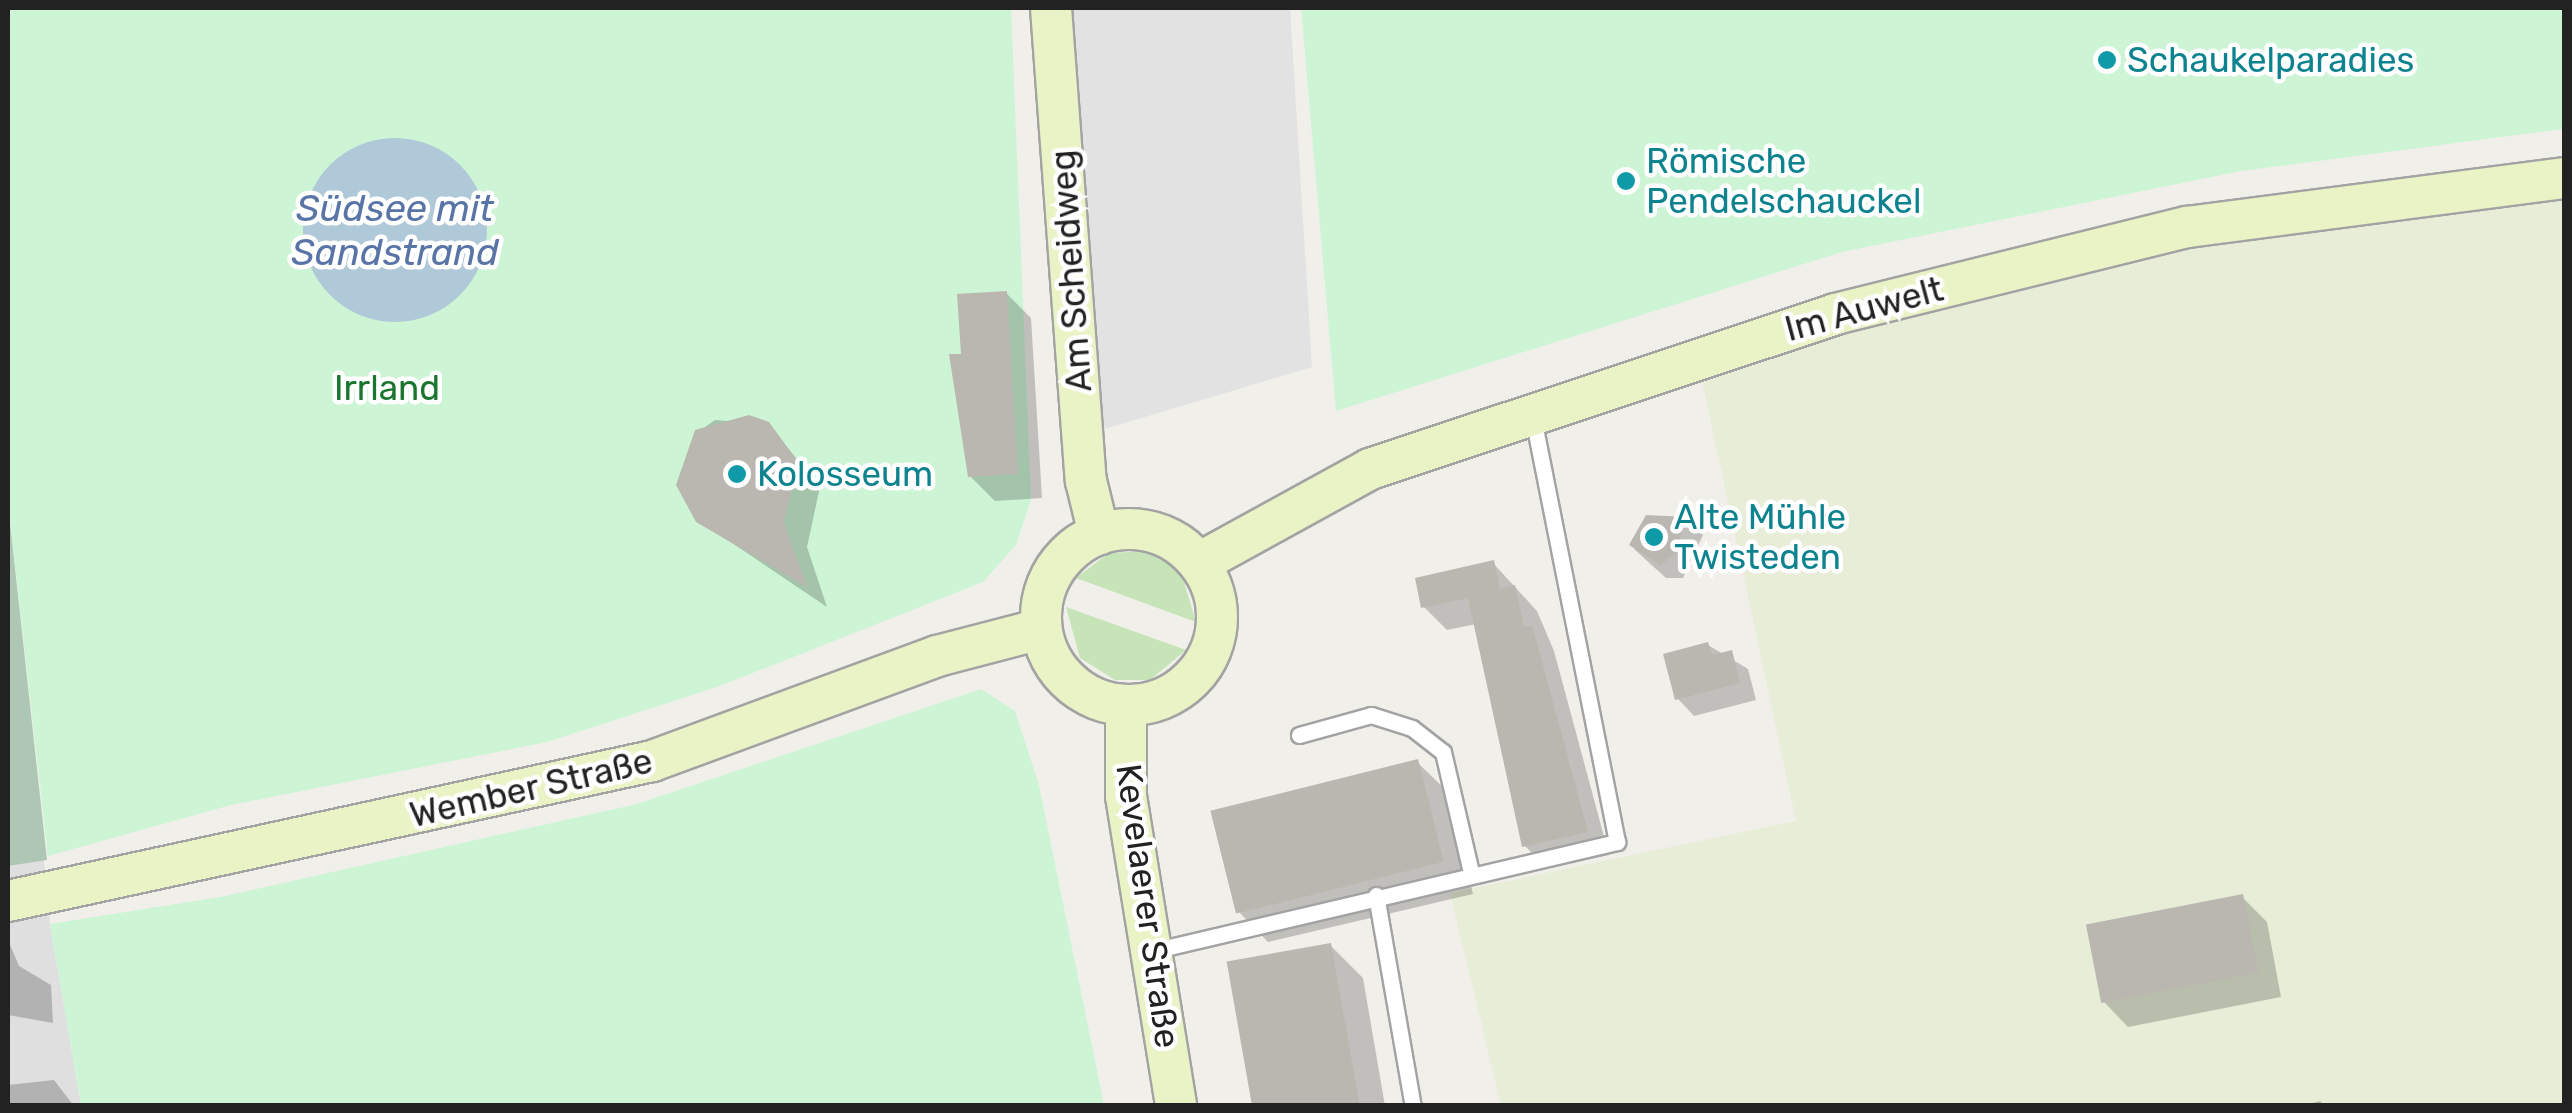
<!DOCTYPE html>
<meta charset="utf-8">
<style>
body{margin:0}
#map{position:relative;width:2572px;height:1113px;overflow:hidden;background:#f1efea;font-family:Rubik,sans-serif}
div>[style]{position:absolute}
.residential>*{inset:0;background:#e0dfdf}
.farmland>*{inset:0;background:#e8edd8}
.grass>*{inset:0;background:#c6e4b7}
.cemetery>*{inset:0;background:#aec7b5}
.park>*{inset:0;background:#cef4d6}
.parking>*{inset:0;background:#e2e2e2}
.water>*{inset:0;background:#b0c9d8}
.round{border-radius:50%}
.shadow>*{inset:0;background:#0003}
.building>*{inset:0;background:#bab6b0;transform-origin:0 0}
.roads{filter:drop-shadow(2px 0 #a3a3a3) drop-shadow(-2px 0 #a3a3a3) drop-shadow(0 2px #a3a3a3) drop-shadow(0 -2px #a3a3a3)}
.lane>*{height:15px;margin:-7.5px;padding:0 7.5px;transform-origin:7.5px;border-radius:7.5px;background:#fff}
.secondary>*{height:40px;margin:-20px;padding:0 20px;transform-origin:20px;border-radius:20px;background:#eaf3c6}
.secondary>.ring{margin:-20px;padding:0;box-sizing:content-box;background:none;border:40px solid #eaf3c6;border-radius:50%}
.dots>*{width:28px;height:28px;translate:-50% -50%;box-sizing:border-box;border:5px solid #fff;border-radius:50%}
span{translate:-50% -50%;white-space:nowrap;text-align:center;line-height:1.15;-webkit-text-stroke:9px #fff;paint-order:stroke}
.culture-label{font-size:35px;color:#0d838f}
.left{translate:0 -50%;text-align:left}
.street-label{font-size:35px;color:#222}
.park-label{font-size:35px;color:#1a752f}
.water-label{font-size:38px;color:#5975a7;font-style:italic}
.frame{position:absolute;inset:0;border:10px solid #222;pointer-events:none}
</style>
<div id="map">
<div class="residential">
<div style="clip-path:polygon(8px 504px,50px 924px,81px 1105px,8px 1105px)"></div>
</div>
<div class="farmland">
<div style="clip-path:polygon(2564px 178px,2564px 1105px,1501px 1105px,1450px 893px,1796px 821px,1697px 357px,2187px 227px)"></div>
</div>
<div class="grass">
<div style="clip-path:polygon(1147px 551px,1181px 572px,1196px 622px,1076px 578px,1109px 553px)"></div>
<div style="clip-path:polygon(1066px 607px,1186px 650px,1150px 680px,1115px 680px,1080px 658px)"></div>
</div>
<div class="cemetery">
<div style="clip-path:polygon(8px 504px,47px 860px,8px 866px)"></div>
</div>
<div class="park">
<div style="clip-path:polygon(8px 8px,1011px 8px,1031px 500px,1016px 545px,983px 582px,720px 686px,547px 742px,231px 805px,48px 856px,8px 504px)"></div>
<div style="clip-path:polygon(1301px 8px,2564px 8px,2564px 129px,2241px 171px,1842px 252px,1336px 411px)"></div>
<div style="clip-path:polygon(981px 689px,1015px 711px,1039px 785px,1104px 1105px,81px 1105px,50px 924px,220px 897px,637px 804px)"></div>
</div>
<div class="parking">
<div style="clip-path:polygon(1066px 8px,1290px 8px,1312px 367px,1098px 431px)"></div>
</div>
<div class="water">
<div class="round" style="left:303px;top:138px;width:184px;height:184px"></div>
</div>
<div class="shadow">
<div style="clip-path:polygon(1006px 293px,1031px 318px,1042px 498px,995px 501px,970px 476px)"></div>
<div style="clip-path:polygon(715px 420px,768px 424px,820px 487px,807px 547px,827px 607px,698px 520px,698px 432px)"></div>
<div style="clip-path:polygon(1644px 519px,1686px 519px,1703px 535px,1683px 578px,1666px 578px,1634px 549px)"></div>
<div style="clip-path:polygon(1493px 563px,1537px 611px,1554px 651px,1609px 855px,1547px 868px,1524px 845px,1476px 624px,1447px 630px,1424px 607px)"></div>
<div style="clip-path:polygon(1708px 645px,1748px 669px,1756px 700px,1694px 716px,1678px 699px)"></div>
<div style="clip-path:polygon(1417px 762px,1450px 794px,1473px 894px,1268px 942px,1236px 909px)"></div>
<div style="clip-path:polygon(2242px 897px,2267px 922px,2281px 997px,2128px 1027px,2104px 1002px)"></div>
<div style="clip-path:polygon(8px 940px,19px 966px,51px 985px,53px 1023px,8px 1015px)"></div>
<div style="clip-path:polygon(1330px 945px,1363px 978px,1385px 1106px,1255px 1106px)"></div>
<div style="clip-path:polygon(54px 1080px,74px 1106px,8px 1106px,8px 1085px)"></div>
<div style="clip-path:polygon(2320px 1101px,2325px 1106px,2300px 1106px)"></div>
</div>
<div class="building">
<div style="clip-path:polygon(1007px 291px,1018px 474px,968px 477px,949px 354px,961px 354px,957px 294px)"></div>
<div style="clip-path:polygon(749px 415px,769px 422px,798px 462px,784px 522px,807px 587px,696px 522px,676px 485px,695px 430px)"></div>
<div style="clip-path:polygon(1646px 515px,1687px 517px,1676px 552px,1661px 565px,1629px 545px)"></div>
<div style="clip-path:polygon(1494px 560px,1500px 589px,1515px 585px,1524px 627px,1532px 625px,1588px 832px,1522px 847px,1468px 598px,1421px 608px,1415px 578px)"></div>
<div style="clip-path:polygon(1708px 642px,1712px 655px,1732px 650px,1740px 683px,1675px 700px,1663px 654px)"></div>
<div style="left:1418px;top:759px;width:106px;height:214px;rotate:76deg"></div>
<div style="left:2243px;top:894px;width:80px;height:160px;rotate:79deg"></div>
<div style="left:1331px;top:943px;width:166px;height:106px;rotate:80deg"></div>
</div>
<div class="roads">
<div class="lane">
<div style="left:1299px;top:735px;width:75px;rotate:-15.5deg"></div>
<div style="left:1371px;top:715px;width:43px;rotate:17.6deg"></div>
<div style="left:1412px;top:728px;width:39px;rotate:38deg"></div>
<div style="left:1443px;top:752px;width:123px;rotate:76.9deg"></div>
<div style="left:1376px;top:895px;width:214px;rotate:80.1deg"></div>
<div style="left:1152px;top:951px;width:478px;rotate:-13.2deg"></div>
<div style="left:1617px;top:842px;width:433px;rotate:-101.2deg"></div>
</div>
<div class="secondary">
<div style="left:1051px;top:8px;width:474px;rotate:85.8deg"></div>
<div style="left:1086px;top:481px;width:55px;rotate:76.2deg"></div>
<div class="ring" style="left:1041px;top:529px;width:136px;height:136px"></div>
<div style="left:1199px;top:563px;width:195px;rotate:-28.8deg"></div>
<div style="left:1370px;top:469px;width:490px;rotate:-18.4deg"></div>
<div style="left:1835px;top:314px;width:363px;rotate:-13.9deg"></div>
<div style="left:2187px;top:227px;width:380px;rotate:-7.4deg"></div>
<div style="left:1126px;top:707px;width:89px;rotate:90deg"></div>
<div style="left:1126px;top:796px;width:314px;rotate:80.8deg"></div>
<div style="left:8px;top:901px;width:659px;rotate:-12.26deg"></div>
<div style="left:652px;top:761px;width:304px;rotate:-20.2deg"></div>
<div style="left:937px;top:656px;width:107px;rotate:-14.6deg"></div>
</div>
</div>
<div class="dots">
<div style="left:2107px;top:60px;background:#0f9aa8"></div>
<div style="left:1626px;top:181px;background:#0f9aa8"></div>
<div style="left:737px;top:474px;background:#0f9aa8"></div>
<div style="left:1654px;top:537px;background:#0f9aa8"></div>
</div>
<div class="culture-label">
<span class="left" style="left:2127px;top:60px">Schaukelparadies</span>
<span class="left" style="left:1646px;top:181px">Römische<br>Pendelschauckel</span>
<span class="left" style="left:757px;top:474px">Kolosseum</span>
<span class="left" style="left:1674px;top:537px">Alte Mühle<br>Twisteden</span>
</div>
<div class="street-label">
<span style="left:1071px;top:271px;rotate:-94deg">Am Scheidweg</span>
<span style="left:1864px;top:309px;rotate:-15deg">Im Auwelt</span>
<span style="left:531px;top:788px;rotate:-13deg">Wember Straße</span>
<span style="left:1148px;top:906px;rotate:82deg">Kevelaerer Straße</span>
</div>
<div class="park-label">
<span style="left:387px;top:388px">Irrland</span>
</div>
<div class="water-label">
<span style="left:395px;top:231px">Südsee mit<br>Sandstrand</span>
</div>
<div class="frame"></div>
</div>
